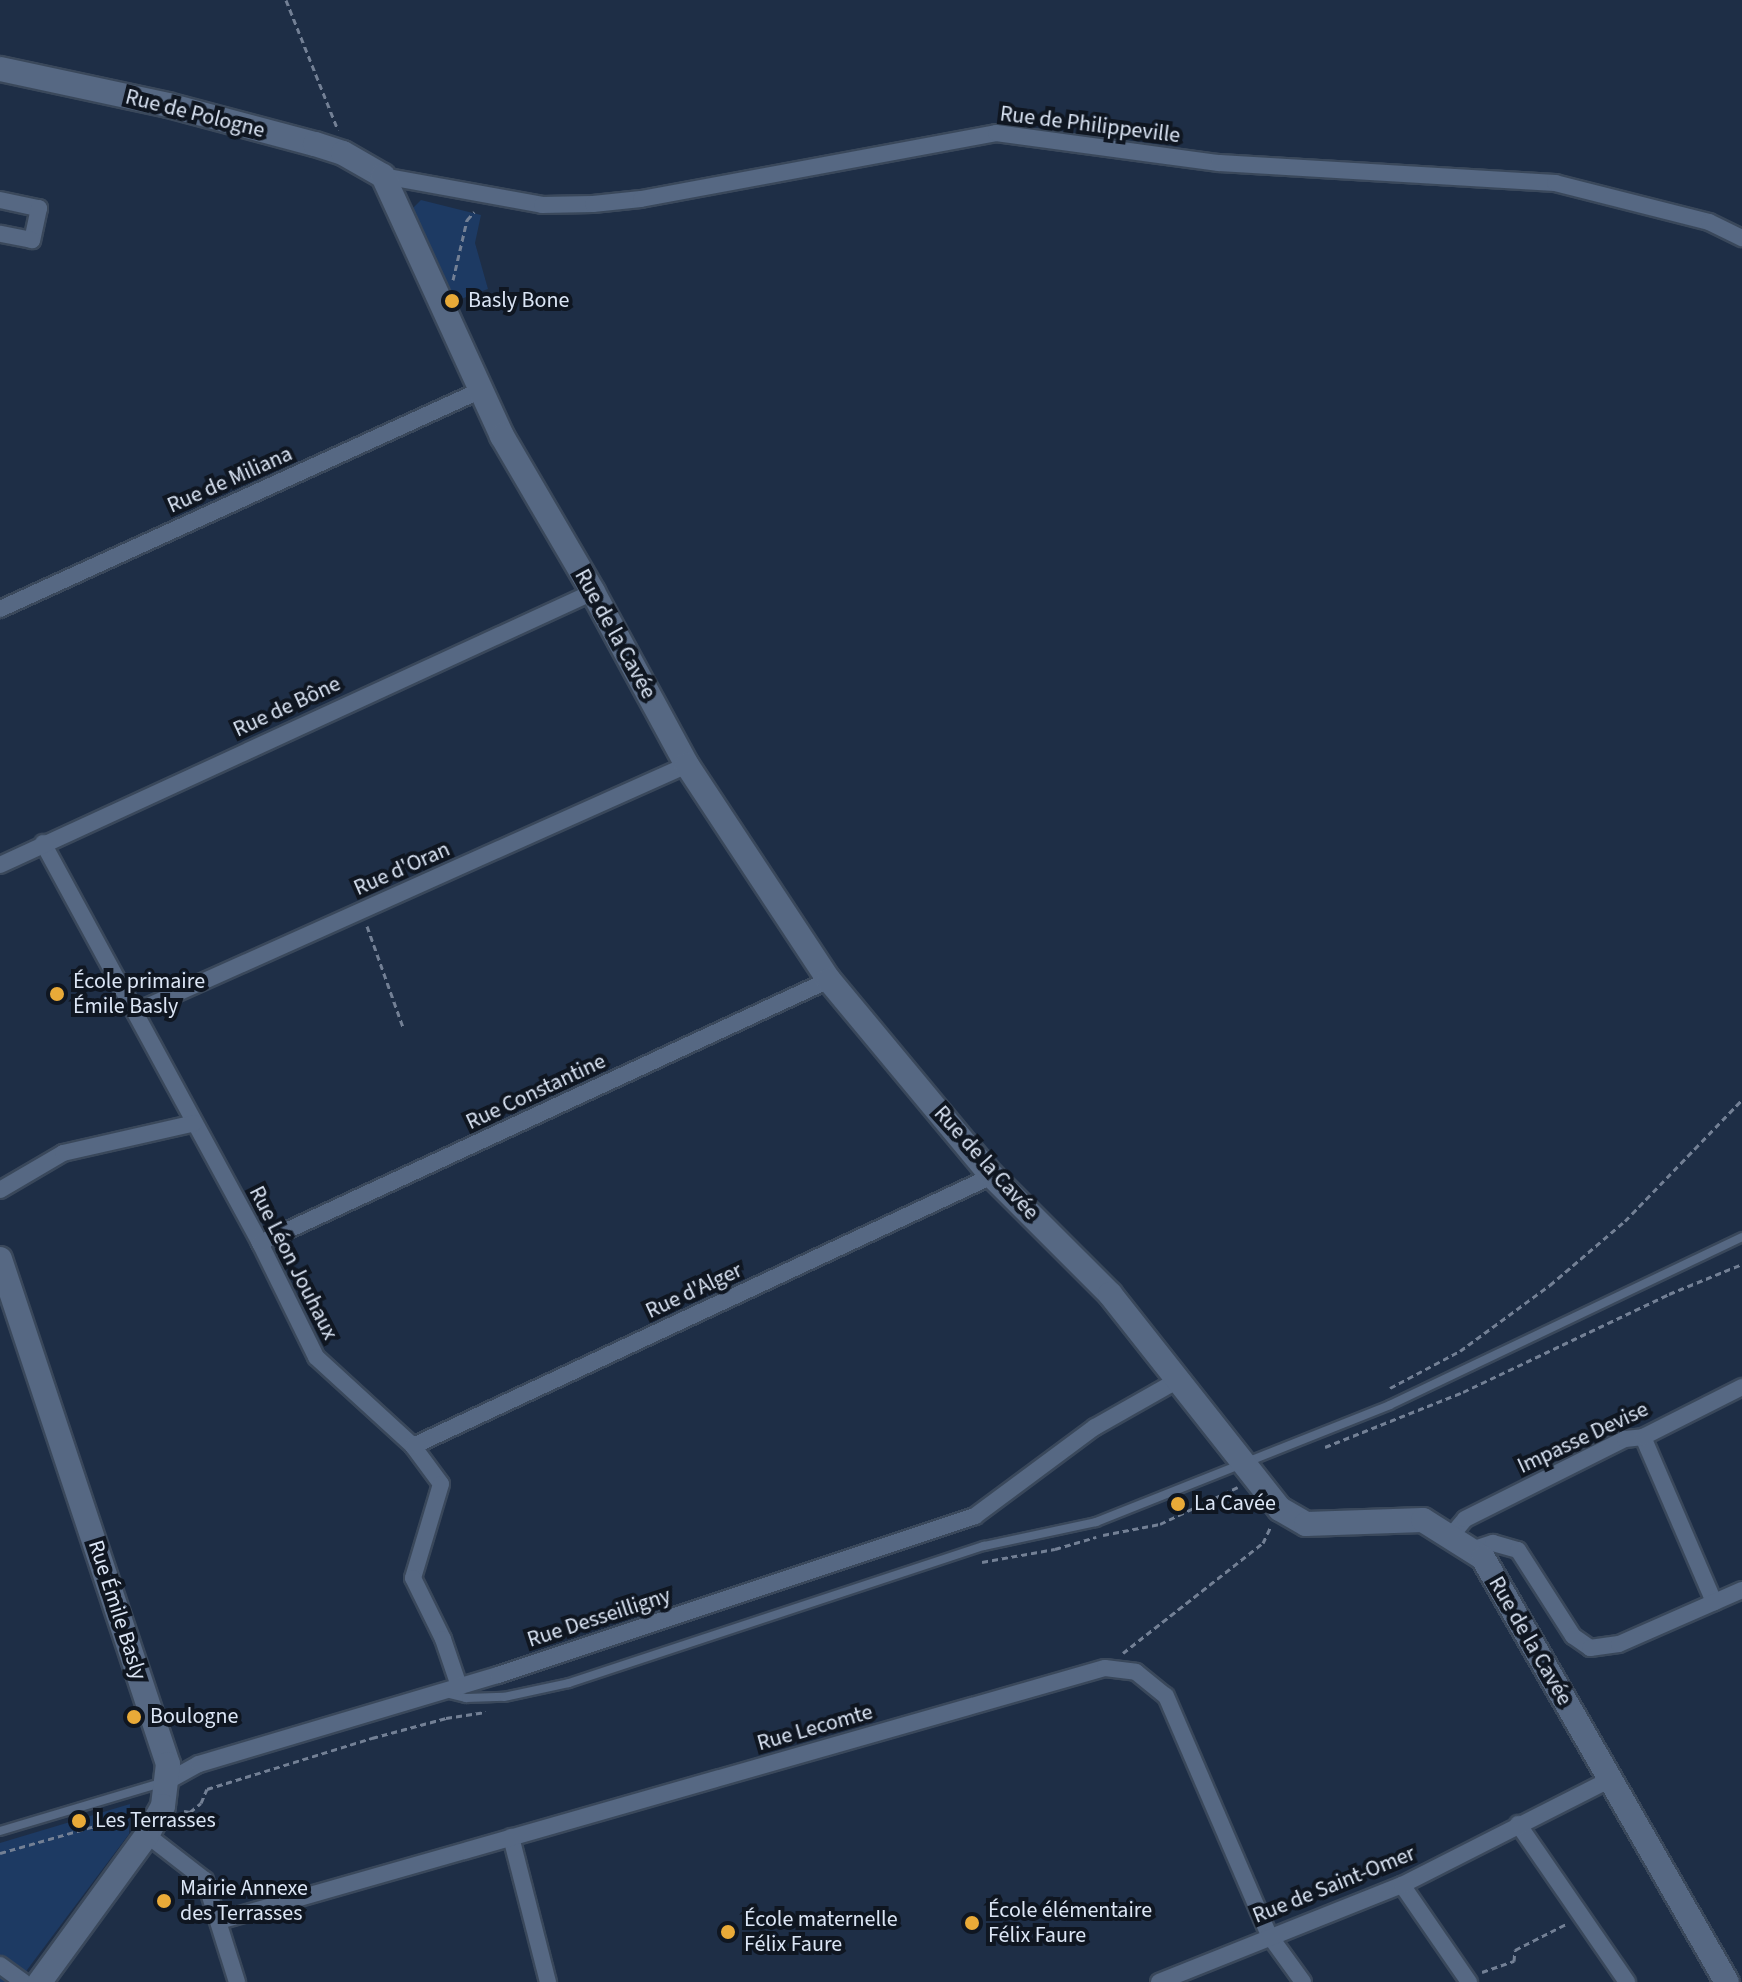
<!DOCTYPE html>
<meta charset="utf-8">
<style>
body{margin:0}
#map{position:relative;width:1742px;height:1982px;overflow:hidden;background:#1e2e46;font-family:"Source Sans 3",sans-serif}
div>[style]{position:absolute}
.green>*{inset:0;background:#1d3a63}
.path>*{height:3px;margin-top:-1.5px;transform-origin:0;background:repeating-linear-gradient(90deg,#738095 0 6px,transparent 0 10px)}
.roads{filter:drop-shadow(2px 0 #3a485b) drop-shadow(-2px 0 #3a485b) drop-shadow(0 2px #3a485b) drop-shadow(0 -2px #3a485b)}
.lane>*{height:8px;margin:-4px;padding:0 4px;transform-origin:4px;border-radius:4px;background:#566883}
.street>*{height:16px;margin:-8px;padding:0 8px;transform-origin:8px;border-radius:8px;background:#566883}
.secondary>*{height:24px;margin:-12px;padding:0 12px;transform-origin:12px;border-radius:12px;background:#566883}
.dots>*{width:22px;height:22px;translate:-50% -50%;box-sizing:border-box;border:4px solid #0f1621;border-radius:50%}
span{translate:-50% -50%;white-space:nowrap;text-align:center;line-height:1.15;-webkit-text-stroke:8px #0f1621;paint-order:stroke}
.street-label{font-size:22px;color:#dbe5f5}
.poi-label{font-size:22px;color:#dbe5f5}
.left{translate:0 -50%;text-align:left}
</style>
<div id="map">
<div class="green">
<div style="clip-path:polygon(421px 200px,481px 215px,475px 243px,488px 289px,450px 303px,413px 208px)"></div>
<div style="clip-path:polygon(130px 1804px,129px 1834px,18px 1982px,0 1982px,0 1843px)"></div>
</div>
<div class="path">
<div style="left:286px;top:0;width:140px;rotate:68.2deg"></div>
<div style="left:453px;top:280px;width:62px;rotate:-76.9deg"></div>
<div style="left:467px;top:220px;width:11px;rotate:-49deg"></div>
<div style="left:367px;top:926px;width:107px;rotate:70.4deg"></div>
<div style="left:1390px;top:1388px;width:79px;rotate:-27.9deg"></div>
<div style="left:1460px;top:1351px;width:112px;rotate:-36.3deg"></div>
<div style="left:1550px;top:1285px;width:99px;rotate:-40.5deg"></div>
<div style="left:1625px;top:1221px;width:168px;rotate:-46deg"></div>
<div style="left:1325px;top:1447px;width:149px;rotate:-21.7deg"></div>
<div style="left:1463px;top:1392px;width:228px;rotate:-25.4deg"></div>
<div style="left:1669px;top:1294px;width:79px;rotate:-22.3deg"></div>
<div style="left:1103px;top:1535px;width:58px;rotate:-10.9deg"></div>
<div style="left:1160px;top:1524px;width:86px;rotate:-25.4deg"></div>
<div style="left:982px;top:1562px;width:74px;rotate:-10.1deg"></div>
<div style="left:1055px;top:1549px;width:43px;rotate:-16.3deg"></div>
<div style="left:1123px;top:1653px;width:178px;rotate:-38.2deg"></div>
<div style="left:1263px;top:1543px;width:19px;rotate:-65deg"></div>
<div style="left:184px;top:1811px;width:6px;rotate:9deg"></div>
<div style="left:190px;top:1812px;width:14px;rotate:-39deg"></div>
<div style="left:201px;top:1803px;width:15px;rotate:-67deg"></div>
<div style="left:207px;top:1789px;width:173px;rotate:-17.2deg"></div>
<div style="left:372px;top:1738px;width:77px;rotate:-15.1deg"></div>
<div style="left:446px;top:1718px;width:40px;rotate:-8.5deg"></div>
<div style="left:179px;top:1824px;width:16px;rotate:-47deg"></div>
<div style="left:0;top:1853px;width:131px;rotate:-15.9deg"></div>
<div style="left:126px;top:1817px;width:14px;rotate:-36deg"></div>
<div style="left:1482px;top:1972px;width:34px;rotate:-19deg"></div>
<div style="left:1514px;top:1961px;width:11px;rotate:-85deg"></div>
<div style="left:1515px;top:1950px;width:59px;rotate:-27deg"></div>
</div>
<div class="roads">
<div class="lane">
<div style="left:446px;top:1693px;width:21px;rotate:14deg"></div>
<div style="left:466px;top:1698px;width:38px;rotate:-2deg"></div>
<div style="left:504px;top:1697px;width:66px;rotate:-12.2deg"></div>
<div style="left:569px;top:1683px;width:437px;rotate:-18.3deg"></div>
<div style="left:984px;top:1546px;width:115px;rotate:-12.1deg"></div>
<div style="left:1096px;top:1522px;width:316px;rotate:-21.7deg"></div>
<div style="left:1390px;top:1405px;width:390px;rotate:-25.5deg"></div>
<div style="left:0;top:1831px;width:171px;rotate:-16.6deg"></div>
</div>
<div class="street">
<div style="left:383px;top:176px;width:162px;rotate:10.3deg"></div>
<div style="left:542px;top:205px;width:51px;rotate:-1.1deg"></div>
<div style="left:593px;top:204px;width:48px;rotate:-5.9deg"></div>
<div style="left:641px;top:199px;width:361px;rotate:-10.5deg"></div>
<div style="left:996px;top:133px;width:225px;rotate:7.7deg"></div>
<div style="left:1219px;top:163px;width:337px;rotate:3.4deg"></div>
<div style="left:1555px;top:183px;width:159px;rotate:14.2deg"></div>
<div style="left:1709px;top:222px;width:37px;rotate:26deg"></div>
<div style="left:0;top:200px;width:40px;rotate:12deg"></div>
<div style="left:39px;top:208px;width:33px;rotate:102deg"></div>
<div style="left:32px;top:240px;width:33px;rotate:-169deg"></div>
<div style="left:0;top:609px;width:526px;rotate:-24.47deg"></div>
<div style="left:43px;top:843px;width:455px;rotate:61.5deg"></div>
<div style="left:260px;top:1243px;width:127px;rotate:63.8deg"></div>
<div style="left:316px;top:1357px;width:132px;rotate:42.5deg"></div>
<div style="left:413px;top:1446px;width:47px;rotate:53.6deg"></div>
<div style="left:441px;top:1484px;width:98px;rotate:106.6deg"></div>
<div style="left:413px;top:1578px;width:68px;rotate:63.8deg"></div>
<div style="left:443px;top:1639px;width:50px;rotate:71.2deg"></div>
<div style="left:0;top:865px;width:653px;rotate:-24.72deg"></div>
<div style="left:135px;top:1012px;width:605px;rotate:-24.11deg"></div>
<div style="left:0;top:1190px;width:73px;rotate:-30.4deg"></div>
<div style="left:63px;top:1153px;width:135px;rotate:-12.8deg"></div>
<div style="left:260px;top:1243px;width:627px;rotate:-24.81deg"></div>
<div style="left:1643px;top:1437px;width:180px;rotate:66.7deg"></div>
<div style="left:413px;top:1446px;width:639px;rotate:-25deg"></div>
<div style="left:1450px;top:1537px;width:23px;rotate:-50deg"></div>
<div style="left:1465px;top:1519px;width:179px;rotate:-26.6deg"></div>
<div style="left:1625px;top:1439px;width:18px;rotate:-6deg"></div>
<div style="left:1643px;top:1437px;width:111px;rotate:-26.8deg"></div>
<div style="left:1471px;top:1550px;width:23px;rotate:-18deg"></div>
<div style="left:1493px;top:1543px;width:26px;rotate:16deg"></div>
<div style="left:1518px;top:1550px;width:102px;rotate:57.4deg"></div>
<div style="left:1573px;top:1636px;width:21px;rotate:35deg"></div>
<div style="left:1590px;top:1648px;width:29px;rotate:-8deg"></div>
<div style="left:1619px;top:1644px;width:134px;rotate:-23.7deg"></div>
<div style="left:168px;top:1781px;width:35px;rotate:-29deg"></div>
<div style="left:199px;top:1764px;width:312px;rotate:-16.6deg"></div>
<div style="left:498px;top:1675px;width:503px;rotate:-18.43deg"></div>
<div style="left:975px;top:1516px;width:149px;rotate:-36.6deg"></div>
<div style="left:1095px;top:1427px;width:98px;rotate:-29.5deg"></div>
<div style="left:1518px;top:1824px;width:192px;rotate:55.4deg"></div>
<div style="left:147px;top:1835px;width:73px;rotate:37.8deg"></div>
<div style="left:205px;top:1880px;width:107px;rotate:72.6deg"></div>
<div style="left:511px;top:1837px;width:150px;rotate:75.7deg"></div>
<div style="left:1402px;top:1885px;width:118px;rotate:55.4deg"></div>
<div style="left:219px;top:1921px;width:921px;rotate:-15.94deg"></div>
<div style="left:1105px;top:1668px;width:31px;rotate:7deg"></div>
<div style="left:1136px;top:1672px;width:38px;rotate:39deg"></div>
<div style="left:1166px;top:1696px;width:260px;rotate:66.7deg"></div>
<div style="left:1269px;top:1935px;width:58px;rotate:54.1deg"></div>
<div style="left:0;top:1965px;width:29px;rotate:36deg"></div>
<div style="left:1159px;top:1982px;width:262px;rotate:-21.8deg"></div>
<div style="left:1402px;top:1885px;width:232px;rotate:-26.9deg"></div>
</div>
<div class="secondary">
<div style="left:0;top:69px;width:172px;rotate:12.1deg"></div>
<div style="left:168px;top:105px;width:152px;rotate:14.9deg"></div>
<div style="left:315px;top:144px;width:29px;rotate:18deg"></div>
<div style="left:343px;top:153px;width:46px;rotate:29.9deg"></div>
<div style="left:383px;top:176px;width:286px;rotate:65.4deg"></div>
<div style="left:502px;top:436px;width:181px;rotate:59.7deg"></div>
<div style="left:593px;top:592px;width:197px;rotate:61.5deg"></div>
<div style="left:687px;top:765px;width:258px;rotate:56.6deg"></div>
<div style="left:829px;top:980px;width:255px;rotate:50.3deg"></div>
<div style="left:992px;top:1176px;width:167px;rotate:45deg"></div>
<div style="left:1110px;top:1294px;width:274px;rotate:51.7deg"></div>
<div style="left:1280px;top:1509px;width:30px;rotate:30deg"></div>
<div style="left:1306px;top:1524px;width:117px;rotate:-2deg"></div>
<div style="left:1423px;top:1520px;width:71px;rotate:32.3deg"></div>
<div style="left:1483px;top:1558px;width:489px;rotate:60.1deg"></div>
<div style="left:0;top:1259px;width:532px;rotate:71.6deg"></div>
<div style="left:168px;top:1764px;width:42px;rotate:96.8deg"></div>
<div style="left:163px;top:1806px;width:33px;rotate:119deg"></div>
<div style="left:147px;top:1835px;width:182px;rotate:126.1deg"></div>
</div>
</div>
<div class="dots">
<div style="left:452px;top:301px;background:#e9aa38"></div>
<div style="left:57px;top:994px;background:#e9aa38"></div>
<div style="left:1178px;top:1504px;background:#e9aa38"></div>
<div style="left:134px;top:1717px;background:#e9aa38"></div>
<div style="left:79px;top:1821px;background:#e9aa38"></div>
<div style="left:164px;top:1901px;background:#e9aa38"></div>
<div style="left:972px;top:1923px;background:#e9aa38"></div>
<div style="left:728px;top:1932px;background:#e9aa38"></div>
</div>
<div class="street-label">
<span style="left:195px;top:114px;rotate:14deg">Rue de Pologne</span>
<span style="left:1090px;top:125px;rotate:7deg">Rue de Philippeville</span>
<span style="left:230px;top:480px;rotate:-24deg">Rue de Miliana</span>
<span style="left:615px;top:634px;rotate:61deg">Rue de la Cavée</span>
<span style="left:287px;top:707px;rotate:-25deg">Rue de Bône</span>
<span style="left:402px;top:869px;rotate:-24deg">Rue d'Oran</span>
<span style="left:536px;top:1092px;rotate:-25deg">Rue Constantine</span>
<span style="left:986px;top:1163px;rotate:48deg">Rue de la Cavée</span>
<span style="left:293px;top:1263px;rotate:63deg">Rue Léon Jouhaux</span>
<span style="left:694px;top:1291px;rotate:-25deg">Rue d'Alger</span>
<span style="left:1583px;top:1438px;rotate:-25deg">Impasse Devise</span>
<span style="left:117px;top:1610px;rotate:72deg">Rue Émile Basly</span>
<span style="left:599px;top:1618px;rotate:-18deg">Rue Desseilligny</span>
<span style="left:1530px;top:1641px;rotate:60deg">Rue de la Cavée</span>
<span style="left:815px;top:1728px;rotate:-16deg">Rue Lecomte</span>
<span style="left:1334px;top:1885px;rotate:-22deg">Rue de Saint-Omer</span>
</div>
<div class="poi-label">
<span class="left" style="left:468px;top:301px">Basly Bone</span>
<span class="left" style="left:73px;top:994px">École primaire<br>Émile Basly</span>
<span class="left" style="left:1194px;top:1504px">La Cavée</span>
<span class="left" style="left:150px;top:1717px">Boulogne</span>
<span class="left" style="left:95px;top:1821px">Les Terrasses</span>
<span class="left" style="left:180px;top:1901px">Mairie Annexe<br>des Terrasses</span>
<span class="left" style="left:988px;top:1923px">École élémentaire<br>Félix Faure</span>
<span class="left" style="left:744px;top:1932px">École maternelle<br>Félix Faure</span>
</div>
</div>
